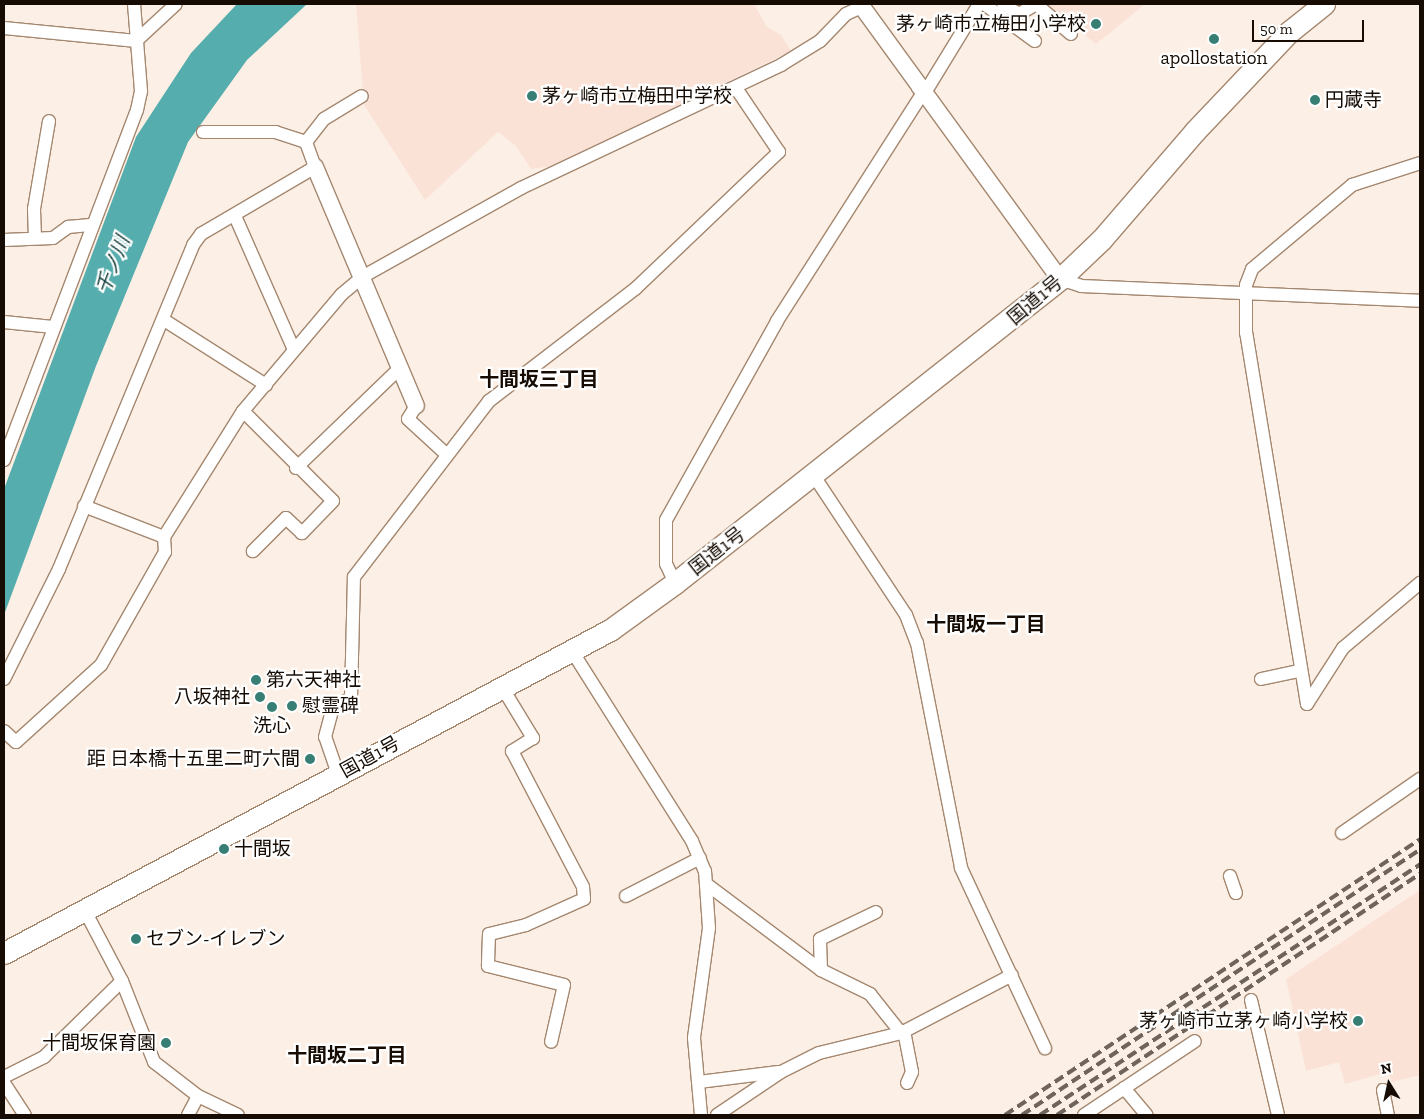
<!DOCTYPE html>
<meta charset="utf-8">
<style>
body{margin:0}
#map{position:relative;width:1424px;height:1119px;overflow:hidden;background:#fcefe5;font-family:"Zilla Slab","Noto Sans JP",serif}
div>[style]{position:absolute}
.education>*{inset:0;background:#fae2d7}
.water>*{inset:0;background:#56adad}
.roads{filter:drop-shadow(1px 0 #a4876f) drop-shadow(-1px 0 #a4876f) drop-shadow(0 1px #a4876f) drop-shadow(0 -1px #a4876f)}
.minor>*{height:12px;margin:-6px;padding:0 6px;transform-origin:6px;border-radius:6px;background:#fff}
.tertiary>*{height:16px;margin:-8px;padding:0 8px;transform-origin:8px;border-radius:8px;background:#fff}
.trunk>*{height:21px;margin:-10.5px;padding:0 10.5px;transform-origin:10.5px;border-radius:10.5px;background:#fff}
.rail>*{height:4px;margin-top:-2px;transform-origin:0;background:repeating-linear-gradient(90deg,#6f645b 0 10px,transparent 0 15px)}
.dots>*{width:14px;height:14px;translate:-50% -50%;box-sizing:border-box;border:2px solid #fff;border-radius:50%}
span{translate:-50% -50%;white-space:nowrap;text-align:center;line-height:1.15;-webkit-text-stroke:4.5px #fff;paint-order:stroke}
.poi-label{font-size:19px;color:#160c04}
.right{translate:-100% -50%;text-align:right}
.left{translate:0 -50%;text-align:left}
.street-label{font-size:19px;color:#160c04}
.water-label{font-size:20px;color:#1a4343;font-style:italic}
.neighbourhood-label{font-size:20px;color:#160c04;font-weight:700}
.frame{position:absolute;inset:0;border:5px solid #160c04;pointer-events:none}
.north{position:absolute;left:1364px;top:1059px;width:50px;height:50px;-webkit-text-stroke:4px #fff;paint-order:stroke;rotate:350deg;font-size:14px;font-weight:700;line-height:20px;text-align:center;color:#160c04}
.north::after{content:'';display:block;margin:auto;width:18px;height:22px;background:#160c04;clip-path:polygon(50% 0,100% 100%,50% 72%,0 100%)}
.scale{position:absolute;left:1252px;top:20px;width:112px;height:22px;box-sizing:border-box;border:2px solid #160c04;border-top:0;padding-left:6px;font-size:15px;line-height:18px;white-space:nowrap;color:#160c04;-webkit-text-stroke:4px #fff;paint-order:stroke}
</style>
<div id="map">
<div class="education">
<div style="clip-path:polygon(356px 4px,754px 4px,767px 27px,781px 35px,791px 51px,552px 166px,531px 169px,516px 146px,498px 132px,425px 200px,364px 105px)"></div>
<div style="clip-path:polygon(1046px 4px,1145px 4px,1096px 44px)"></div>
<div style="clip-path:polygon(1420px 890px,1420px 1075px,1392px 1082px,1388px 1072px,1345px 1084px,1339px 1062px,1306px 1071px,1286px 979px)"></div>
</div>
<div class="water">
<div style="clip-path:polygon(237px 4px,307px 4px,247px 60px,188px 142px,96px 366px,4px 615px,4px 489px,136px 137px,191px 53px)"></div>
</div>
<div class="roads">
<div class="minor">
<div style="left:984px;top:4px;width:63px;rotate:36deg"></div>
<div style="left:1003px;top:4px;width:19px;rotate:32deg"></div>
<div style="left:1019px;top:14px;width:20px;rotate:-30deg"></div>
<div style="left:1036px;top:4px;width:46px;rotate:40.6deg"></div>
<div style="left:4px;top:28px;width:133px;rotate:5.6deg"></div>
<div style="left:136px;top:41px;width:54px;rotate:-42.8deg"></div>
<div style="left:918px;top:88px;width:11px;rotate:-10deg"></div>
<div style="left:929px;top:86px;width:96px;rotate:-58.6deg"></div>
<div style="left:306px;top:142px;width:29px;rotate:-52deg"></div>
<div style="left:324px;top:119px;width:44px;rotate:-31.2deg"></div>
<div style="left:235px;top:216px;width:146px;rotate:66.2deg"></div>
<div style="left:35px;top:238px;width:29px;rotate:-92deg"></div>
<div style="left:34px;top:209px;width:89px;rotate:-80.3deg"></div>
<div style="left:4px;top:240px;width:49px;rotate:-2.3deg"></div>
<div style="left:53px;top:238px;width:19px;rotate:-36deg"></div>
<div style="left:68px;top:227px;width:22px;rotate:-5deg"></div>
<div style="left:1060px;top:279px;width:22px;rotate:18deg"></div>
<div style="left:1081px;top:286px;width:339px;rotate:2.5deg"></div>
<div style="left:164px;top:320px;width:121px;rotate:32.5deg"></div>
<div style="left:4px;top:322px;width:49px;rotate:5.8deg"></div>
<div style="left:416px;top:406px;width:15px;rotate:122deg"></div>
<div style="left:408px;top:419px;width:53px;rotate:42.7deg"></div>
<div style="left:243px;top:411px;width:127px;rotate:45deg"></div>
<div style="left:333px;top:501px;width:45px;rotate:134.1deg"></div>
<div style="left:302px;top:533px;width:22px;rotate:-137deg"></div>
<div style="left:286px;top:518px;width:47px;rotate:135deg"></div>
<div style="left:4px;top:460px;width:374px;rotate:-69.2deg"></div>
<div style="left:137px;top:110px;width:19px;rotate:-78deg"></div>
<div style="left:141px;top:91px;width:87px;rotate:-94.6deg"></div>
<div style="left:296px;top:468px;width:144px;rotate:-43.9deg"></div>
<div style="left:814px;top:476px;width:167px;rotate:56.5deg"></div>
<div style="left:906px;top:615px;width:30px;rotate:69deg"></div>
<div style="left:917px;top:643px;width:229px;rotate:78.9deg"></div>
<div style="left:961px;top:868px;width:199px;rotate:65deg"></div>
<div style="left:84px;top:506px;width:86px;rotate:21.2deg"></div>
<div style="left:675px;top:583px;width:21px;rotate:-115deg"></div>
<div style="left:666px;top:564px;width:44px;rotate:-90deg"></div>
<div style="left:666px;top:520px;width:228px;rotate:-60.8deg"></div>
<div style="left:777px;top:321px;width:269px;rotate:-57.4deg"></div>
<div style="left:572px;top:651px;width:225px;rotate:57.7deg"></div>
<div style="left:692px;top:841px;width:33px;rotate:67deg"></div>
<div style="left:705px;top:871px;width:57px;rotate:86deg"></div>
<div style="left:709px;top:928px;width:111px;rotate:97.8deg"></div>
<div style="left:694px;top:1038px;width:77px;rotate:84.8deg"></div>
<div style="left:4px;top:679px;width:123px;rotate:-63.4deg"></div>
<div style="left:59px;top:569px;width:351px;rotate:-67.5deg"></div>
<div style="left:193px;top:245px;width:14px;rotate:-54deg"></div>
<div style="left:201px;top:234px;width:132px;rotate:-30.4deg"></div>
<div style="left:315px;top:167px;width:27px;rotate:-110deg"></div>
<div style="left:306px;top:142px;width:32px;rotate:-162deg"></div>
<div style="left:276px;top:132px;width:73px;rotate:180deg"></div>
<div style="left:1261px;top:679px;width:39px;rotate:-12deg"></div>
<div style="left:502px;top:687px;width:60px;rotate:58.7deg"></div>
<div style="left:533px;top:738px;width:25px;rotate:148deg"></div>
<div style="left:512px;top:751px;width:153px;rotate:62.4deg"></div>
<div style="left:583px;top:887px;width:12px;rotate:85deg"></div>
<div style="left:584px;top:899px;width:64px;rotate:155.9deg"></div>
<div style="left:526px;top:925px;width:38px;rotate:166deg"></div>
<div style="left:489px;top:934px;width:32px;rotate:92deg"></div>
<div style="left:488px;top:966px;width:78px;rotate:14deg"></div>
<div style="left:564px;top:985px;width:58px;rotate:102.8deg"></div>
<div style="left:1307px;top:704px;width:376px;rotate:-99.3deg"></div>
<div style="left:1246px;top:333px;width:48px;rotate:-90deg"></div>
<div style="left:1246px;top:285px;width:17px;rotate:-69deg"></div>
<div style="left:1252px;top:269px;width:131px;rotate:-40deg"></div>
<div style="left:1352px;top:185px;width:71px;rotate:-17.9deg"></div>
<div style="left:1307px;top:704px;width:67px;rotate:-57.3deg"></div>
<div style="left:1343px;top:648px;width:101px;rotate:-40.2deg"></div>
<div style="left:4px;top:731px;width:16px;rotate:43deg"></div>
<div style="left:16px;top:742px;width:115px;rotate:-42.2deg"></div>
<div style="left:101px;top:665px;width:130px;rotate:-60.5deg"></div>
<div style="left:165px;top:552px;width:15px;rotate:-94deg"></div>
<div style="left:164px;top:537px;width:149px;rotate:-57.9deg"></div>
<div style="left:243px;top:411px;width:153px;rotate:-49.8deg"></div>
<div style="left:342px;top:294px;width:26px;rotate:-40deg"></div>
<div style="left:362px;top:277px;width:182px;rotate:-29.2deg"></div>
<div style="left:521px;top:188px;width:288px;rotate:-25.3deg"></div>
<div style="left:781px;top:65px;width:46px;rotate:-31.6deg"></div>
<div style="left:820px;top:41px;width:37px;rotate:-46deg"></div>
<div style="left:846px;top:14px;width:17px;rotate:-24deg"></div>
<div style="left:338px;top:774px;width:39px;rotate:-109deg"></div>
<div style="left:325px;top:737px;width:30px;rotate:-75deg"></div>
<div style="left:333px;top:708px;width:21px;rotate:-29deg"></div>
<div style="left:351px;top:698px;width:121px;rotate:-88.6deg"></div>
<div style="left:354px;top:577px;width:222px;rotate:-52.5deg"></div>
<div style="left:489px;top:401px;width:184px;rotate:-37.5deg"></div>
<div style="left:635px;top:289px;width:199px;rotate:-43.6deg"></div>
<div style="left:779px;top:152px;width:77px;rotate:-123.9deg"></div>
<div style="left:1342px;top:833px;width:95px;rotate:-34.7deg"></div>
<div style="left:1230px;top:876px;width:18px;rotate:71deg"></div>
<div style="left:709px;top:886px;width:140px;rotate:36.9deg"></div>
<div style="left:821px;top:970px;width:55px;rotate:26.1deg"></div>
<div style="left:870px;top:994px;width:50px;rotate:51.5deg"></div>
<div style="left:626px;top:896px;width:83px;rotate:-27.2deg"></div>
<div style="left:84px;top:909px;width:81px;rotate:62.2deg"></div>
<div style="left:122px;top:981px;width:87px;rotate:68.4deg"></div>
<div style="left:154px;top:1062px;width:56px;rotate:37.7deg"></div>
<div style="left:198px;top:1096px;width:44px;rotate:25.4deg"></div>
<div style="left:821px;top:970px;width:31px;rotate:-92deg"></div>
<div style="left:820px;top:939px;width:62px;rotate:-25.7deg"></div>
<div style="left:1251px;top:1000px;width:118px;rotate:76.8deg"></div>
<div style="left:904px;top:1031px;width:42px;rotate:79deg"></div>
<div style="left:912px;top:1072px;width:12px;rotate:114deg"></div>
<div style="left:4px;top:1077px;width:45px;rotate:-26.6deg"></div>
<div style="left:44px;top:1057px;width:109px;rotate:-44.3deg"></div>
<div style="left:699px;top:1082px;width:80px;rotate:-7.2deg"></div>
<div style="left:4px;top:1083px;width:38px;rotate:57deg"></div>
<div style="left:1124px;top:1088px;width:35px;rotate:50deg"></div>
<div style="left:1383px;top:1090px;width:25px;rotate:79deg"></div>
<div style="left:188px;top:1115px;width:21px;rotate:-62deg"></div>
<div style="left:717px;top:1115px;width:77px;rotate:-33.9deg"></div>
<div style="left:781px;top:1072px;width:42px;rotate:-26.6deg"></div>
<div style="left:819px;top:1053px;width:84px;rotate:-13.7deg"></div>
<div style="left:901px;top:1033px;width:125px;rotate:-27.6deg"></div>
<div style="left:1084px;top:1115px;width:133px;rotate:-33.7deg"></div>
</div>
<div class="tertiary">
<div style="left:860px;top:4px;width:340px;rotate:54deg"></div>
<div style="left:315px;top:167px;width:259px;rotate:67.1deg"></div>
</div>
<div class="trunk">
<div style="left:4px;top:953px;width:687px;rotate:-28.06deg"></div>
<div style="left:610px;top:630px;width:80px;rotate:-35.9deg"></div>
<div style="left:675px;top:583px;width:491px;rotate:-38.3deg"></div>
<div style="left:1060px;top:279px;width:57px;rotate:-43.6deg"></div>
<div style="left:1101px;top:240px;width:144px;rotate:-49.2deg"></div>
<div style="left:1195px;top:131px;width:137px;rotate:-46.5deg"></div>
<div style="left:1289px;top:32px;width:45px;rotate:-38.7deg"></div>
</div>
</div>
<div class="rail">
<div style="left:1005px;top:1115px;width:498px;rotate:-33.6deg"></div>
<div style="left:1022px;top:1115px;width:478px;rotate:-33.7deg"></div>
<div style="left:1040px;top:1115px;width:455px;rotate:-33.4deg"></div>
<div style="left:1057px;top:1115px;width:436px;rotate:-33.6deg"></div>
</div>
<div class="dots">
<div style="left:1096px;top:24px;background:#377e75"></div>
<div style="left:1214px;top:39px;background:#377e75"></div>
<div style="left:532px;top:96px;background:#377e75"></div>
<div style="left:1315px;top:100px;background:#377e75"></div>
<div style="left:256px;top:680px;background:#377e75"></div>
<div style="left:260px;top:697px;background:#377e75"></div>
<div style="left:292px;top:706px;background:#377e75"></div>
<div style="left:272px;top:707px;background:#377e75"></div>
<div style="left:310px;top:759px;background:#377e75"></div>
<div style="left:224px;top:849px;background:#377e75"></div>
<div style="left:136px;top:939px;background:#377e75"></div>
<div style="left:1358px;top:1021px;background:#377e75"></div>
<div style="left:166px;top:1043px;background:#377e75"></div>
</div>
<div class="poi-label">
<span class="right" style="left:1086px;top:24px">茅ヶ崎市立梅田小学校</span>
<span style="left:1214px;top:58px">apollostation</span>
<span class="left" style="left:542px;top:96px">茅ヶ崎市立梅田中学校</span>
<span class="left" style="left:1325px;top:100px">円蔵寺</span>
<span class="left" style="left:266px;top:680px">第六天神社</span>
<span class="right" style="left:250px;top:697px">八坂神社</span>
<span class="left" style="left:302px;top:706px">慰霊碑</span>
<span style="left:272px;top:726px">洗心</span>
<span class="right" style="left:300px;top:759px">距 日本橋十五里二町六間</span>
<span class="left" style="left:234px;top:849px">十間坂</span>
<span class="left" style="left:146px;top:939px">セブン-イレブン</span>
<span class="right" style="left:1348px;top:1021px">茅ヶ崎市立茅ヶ崎小学校</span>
<span class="right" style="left:156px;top:1043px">十間坂保育園</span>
</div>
<div class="street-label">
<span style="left:1035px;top:300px;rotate:-40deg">国道1号</span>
<span style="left:717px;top:551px;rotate:-38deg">国道1号</span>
<span style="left:370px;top:757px;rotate:-29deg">国道1号</span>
</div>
<div class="water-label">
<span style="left:113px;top:265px;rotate:-69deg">千ノ川</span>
</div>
<div class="neighbourhood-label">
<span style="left:539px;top:379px">十間坂三丁目</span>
<span style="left:986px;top:624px">十間坂一丁目</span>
<span style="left:347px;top:1055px">十間坂二丁目</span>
</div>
<div class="frame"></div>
<div class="north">N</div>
<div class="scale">50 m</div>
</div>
